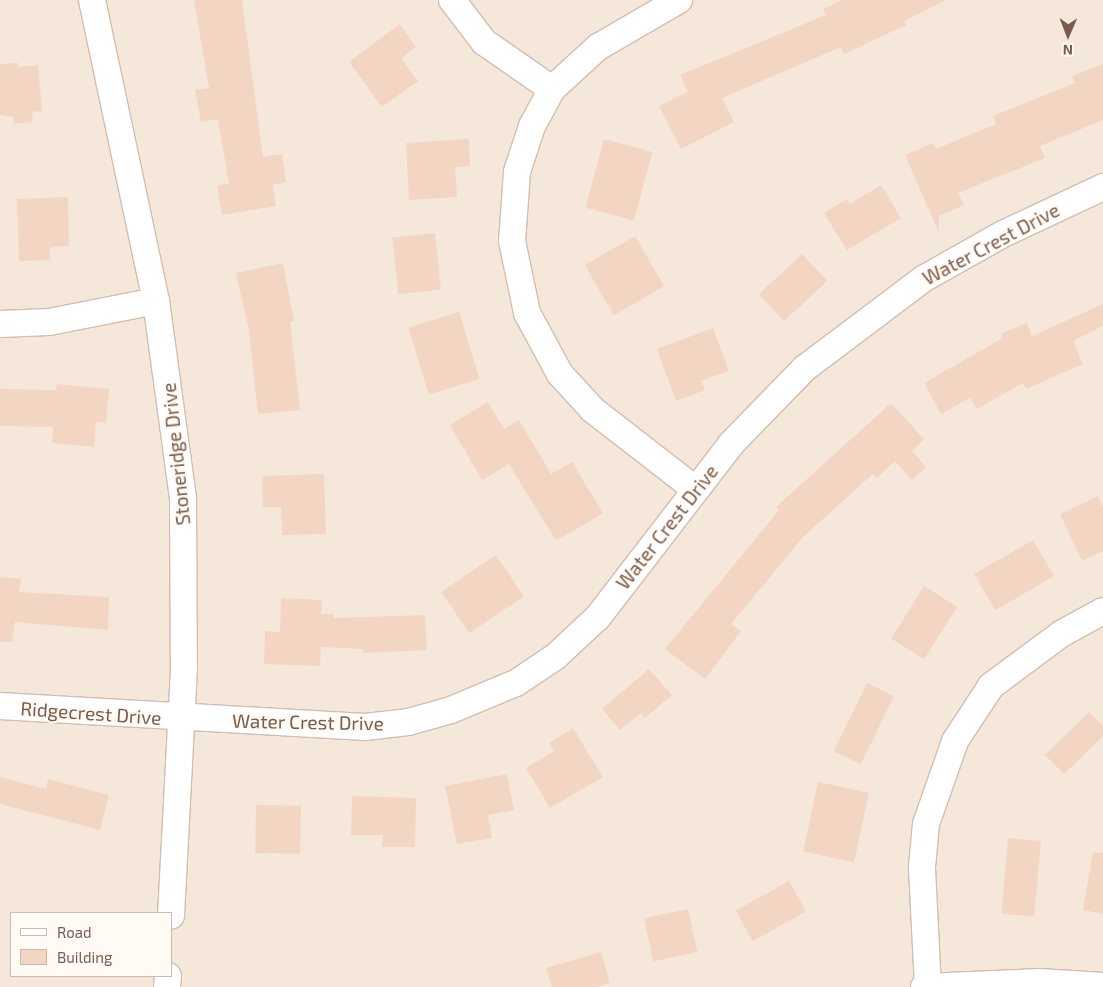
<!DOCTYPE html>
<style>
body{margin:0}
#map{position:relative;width:1103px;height:987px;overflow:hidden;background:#fdf6ec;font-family:"Exo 2",sans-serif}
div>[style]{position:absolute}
.residential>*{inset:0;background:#f5e8da}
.building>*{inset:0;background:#f3d5c3;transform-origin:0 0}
.roads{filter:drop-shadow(1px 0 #d1beb0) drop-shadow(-1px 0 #d1beb0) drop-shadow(0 1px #d1beb0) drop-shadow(0 -1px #d1beb0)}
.street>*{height:26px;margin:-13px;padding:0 13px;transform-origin:13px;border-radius:13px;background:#fff}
span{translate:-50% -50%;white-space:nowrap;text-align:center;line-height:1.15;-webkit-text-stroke:4px #fffaf3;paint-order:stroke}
.street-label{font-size:19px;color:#7a5c4d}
.legend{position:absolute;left:10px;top:912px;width:162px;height:65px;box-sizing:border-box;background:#fffaf3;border:1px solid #cabbb1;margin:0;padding:6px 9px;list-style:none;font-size:15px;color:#7a5c4d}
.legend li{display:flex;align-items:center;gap:10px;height:25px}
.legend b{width:25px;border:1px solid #cabbb1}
.north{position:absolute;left:1043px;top:10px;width:50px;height:50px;-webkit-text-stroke:4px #fffaf3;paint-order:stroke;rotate:181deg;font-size:14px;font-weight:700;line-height:20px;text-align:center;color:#7a5c4d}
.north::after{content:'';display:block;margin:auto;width:18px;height:22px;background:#7a5c4d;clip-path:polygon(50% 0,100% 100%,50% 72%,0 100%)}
</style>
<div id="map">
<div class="residential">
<div style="clip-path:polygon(evenodd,0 0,1103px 0,1103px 987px,0 987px,0 0,11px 913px,171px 913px,171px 976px,11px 976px,11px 913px)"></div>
</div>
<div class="building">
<div style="clip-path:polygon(194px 0,242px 0,263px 157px,282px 154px,286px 182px,273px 185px,276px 206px,222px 215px,217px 186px,229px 184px,218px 119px,201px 122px,195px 90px,209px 88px)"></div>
<div style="clip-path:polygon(842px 0,946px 0,904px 21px,906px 25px,844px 54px,841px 47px,722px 98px,734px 122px,681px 149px,659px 106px,688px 92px,680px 75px,826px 15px,823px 9px)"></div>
<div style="clip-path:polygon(400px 24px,416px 47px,401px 58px,418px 81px,382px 107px,349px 62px)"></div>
<div style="clip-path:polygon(18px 63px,18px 67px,38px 65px,42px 111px,32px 112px,33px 122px,14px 124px,13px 117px,0 115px,0 64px)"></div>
<div style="clip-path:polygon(1103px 64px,1103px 120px,1040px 146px,1045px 158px,958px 193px,964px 205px,939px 216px,939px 233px,905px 155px,933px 143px,936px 149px,996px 124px,993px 116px,1075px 83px,1072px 76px)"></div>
<div style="clip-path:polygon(469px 139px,470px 166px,455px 167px,457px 197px,409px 200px,406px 143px)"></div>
<div style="left:604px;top:139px;width:50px;height:71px;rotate:15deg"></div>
<div style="clip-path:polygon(881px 185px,901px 218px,847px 250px,824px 213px,847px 199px,850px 204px)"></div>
<div style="clip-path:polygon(68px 197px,69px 246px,50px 247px,50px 260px,19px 261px,17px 199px)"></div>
<div style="left:435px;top:233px;width:57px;height:43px;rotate:84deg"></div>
<div style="left:635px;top:236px;width:58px;height:58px;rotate:60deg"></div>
<div style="left:802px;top:254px;width:37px;height:59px;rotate:47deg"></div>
<div style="clip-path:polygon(283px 263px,294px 321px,290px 322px,300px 410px,258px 414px,249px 330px,236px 273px)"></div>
<div style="clip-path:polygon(1103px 304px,1103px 326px,1073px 341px,1083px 364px,1026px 389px,1023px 383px,977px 409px,970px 398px,941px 414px,924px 383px,1003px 338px,1001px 334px,1027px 323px,1032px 336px)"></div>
<div style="left:459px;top:312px;width:70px;height:53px;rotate:73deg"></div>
<div style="clip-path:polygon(713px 328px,729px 371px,701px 381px,705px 390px,676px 401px,657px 349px)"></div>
<div style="clip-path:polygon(57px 384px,109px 389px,106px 423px,96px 422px,94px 447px,52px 443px,53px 427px,0 426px,0 389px,56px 390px)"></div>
<div style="clip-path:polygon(488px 402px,504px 429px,519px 420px,551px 474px,572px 462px,603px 513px,556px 541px,509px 464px,482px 480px,450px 425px)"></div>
<div style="clip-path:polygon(891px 403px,924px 439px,912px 451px,926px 467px,912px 480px,895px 461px,877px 478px,873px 474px,804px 536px,731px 624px,741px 631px,705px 679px,665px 649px,779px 510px,776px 507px)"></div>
<div style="clip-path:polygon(324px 474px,326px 534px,282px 535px,281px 507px,263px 507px,262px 476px)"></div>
<div style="clip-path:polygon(1098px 496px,1103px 507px,1103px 551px,1082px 561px,1060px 514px)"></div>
<div style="left:1033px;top:540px;width:42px;height:68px;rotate:60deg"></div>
<div style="left:496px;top:555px;width:50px;height:66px;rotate:56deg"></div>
<div style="clip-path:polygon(0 577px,21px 579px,19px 592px,109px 597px,108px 630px,15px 622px,12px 642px,0 642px)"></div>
<div style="left:924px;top:586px;width:39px;height:62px;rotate:32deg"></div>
<div style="clip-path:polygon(281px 598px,322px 600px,321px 614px,334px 614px,334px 618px,425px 615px,427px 650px,363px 653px,363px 649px,321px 647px,320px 666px,264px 664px,265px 631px,280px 632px)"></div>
<div style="clip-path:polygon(649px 669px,672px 695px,645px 718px,641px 713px,620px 730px,602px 709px)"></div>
<div style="left:867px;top:683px;width:30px;height:76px;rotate:26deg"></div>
<div style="clip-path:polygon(1089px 712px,1103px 726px,1103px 736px,1064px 774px,1045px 755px)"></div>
<div style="clip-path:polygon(573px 728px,603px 777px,550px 808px,526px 768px,554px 751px,549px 743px)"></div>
<div style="clip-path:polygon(507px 774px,514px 810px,488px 815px,492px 838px,457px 844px,445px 786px)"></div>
<div style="clip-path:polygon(0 777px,46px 789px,48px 779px,109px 795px,100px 830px,0 804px)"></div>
<div style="left:818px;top:782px;width:52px;height:71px;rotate:12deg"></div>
<div style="clip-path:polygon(352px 796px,416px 798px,415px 847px,382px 847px,383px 835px,351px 835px)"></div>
<div style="left:256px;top:805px;width:45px;height:48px;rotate:1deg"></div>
<div style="left:1008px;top:838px;width:33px;height:76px;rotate:5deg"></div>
<div style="clip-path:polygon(1093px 852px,1103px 853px,1103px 914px,1083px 910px)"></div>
<div style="left:789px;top:881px;width:35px;height:61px;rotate:61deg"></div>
<div style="left:688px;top:909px;width:44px;height:45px;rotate:78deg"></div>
<div style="clip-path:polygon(601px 952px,610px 983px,595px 987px,552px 987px,546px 968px)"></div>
</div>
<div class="roads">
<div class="street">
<div style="left:92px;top:0;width:308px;rotate:78deg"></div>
<div style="left:156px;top:301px;width:200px;rotate:82.2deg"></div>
<div style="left:183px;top:499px;width:169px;rotate:89.7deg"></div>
<div style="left:184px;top:668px;width:248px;rotate:93deg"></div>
<div style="left:452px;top:0;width:53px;rotate:52.7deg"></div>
<div style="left:484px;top:42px;width:83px;rotate:34.7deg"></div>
<div style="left:679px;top:0;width:94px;rotate:149.9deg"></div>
<div style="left:598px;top:47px;width:62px;rotate:137.6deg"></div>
<div style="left:552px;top:89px;width:42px;rotate:118.4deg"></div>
<div style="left:532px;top:126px;width:48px;rotate:108.1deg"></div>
<div style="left:517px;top:172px;width:69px;rotate:94.1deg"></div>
<div style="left:512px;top:241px;width:74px;rotate:78.2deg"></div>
<div style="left:527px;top:313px;width:69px;rotate:61.6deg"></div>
<div style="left:560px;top:374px;width:49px;rotate:47.5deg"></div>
<div style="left:593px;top:410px;width:129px;rotate:37.8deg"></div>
<div style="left:0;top:324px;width:49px;rotate:-2.3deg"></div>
<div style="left:49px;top:322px;width:109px;rotate:-11.1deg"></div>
<div style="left:0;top:706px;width:366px;rotate:3.3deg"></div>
<div style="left:365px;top:727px;width:43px;rotate:-6.6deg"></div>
<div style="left:408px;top:722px;width:45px;rotate:-15.6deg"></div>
<div style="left:451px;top:710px;width:70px;rotate:-22.6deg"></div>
<div style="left:516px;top:683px;width:47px;rotate:-33.7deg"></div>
<div style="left:555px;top:657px;width:59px;rotate:-42.9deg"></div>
<div style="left:598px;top:617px;width:218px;rotate:-52.4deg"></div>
<div style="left:731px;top:444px;width:106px;rotate:-45.8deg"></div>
<div style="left:805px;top:368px;width:148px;rotate:-37deg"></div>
<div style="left:923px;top:279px;width:92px;rotate:-29.4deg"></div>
<div style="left:1003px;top:234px;width:110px;rotate:-25.2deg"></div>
<div style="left:167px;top:987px;width:11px;rotate:-85deg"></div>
<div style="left:924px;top:987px;width:116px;rotate:-2.5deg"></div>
<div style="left:1040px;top:982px;width:63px;rotate:3.6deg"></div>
<div style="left:928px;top:987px;width:120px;rotate:-92.9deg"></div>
<div style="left:922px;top:867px;width:43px;rotate:-84.7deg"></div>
<div style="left:926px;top:824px;width:88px;rotate:-70.7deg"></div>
<div style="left:955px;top:741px;width:66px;rotate:-56.8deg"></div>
<div style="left:991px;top:686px;width:87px;rotate:-36.6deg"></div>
<div style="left:1061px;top:634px;width:48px;rotate:-28.7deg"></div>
</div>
</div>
<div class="street-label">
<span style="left:991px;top:244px;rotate:-28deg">Water Crest Drive</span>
<span style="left:176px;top:454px;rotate:-96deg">Stoneridge Drive</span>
<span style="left:667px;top:527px;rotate:-52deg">Water Crest Drive</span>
<span style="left:91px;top:713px;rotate:4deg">Ridgecrest Drive</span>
<span style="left:308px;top:722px;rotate:1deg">Water Crest Drive</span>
</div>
<ul class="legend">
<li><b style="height:6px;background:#fff"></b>Road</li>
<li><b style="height:14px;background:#f3d5c3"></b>Building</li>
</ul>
<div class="north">N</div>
</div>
